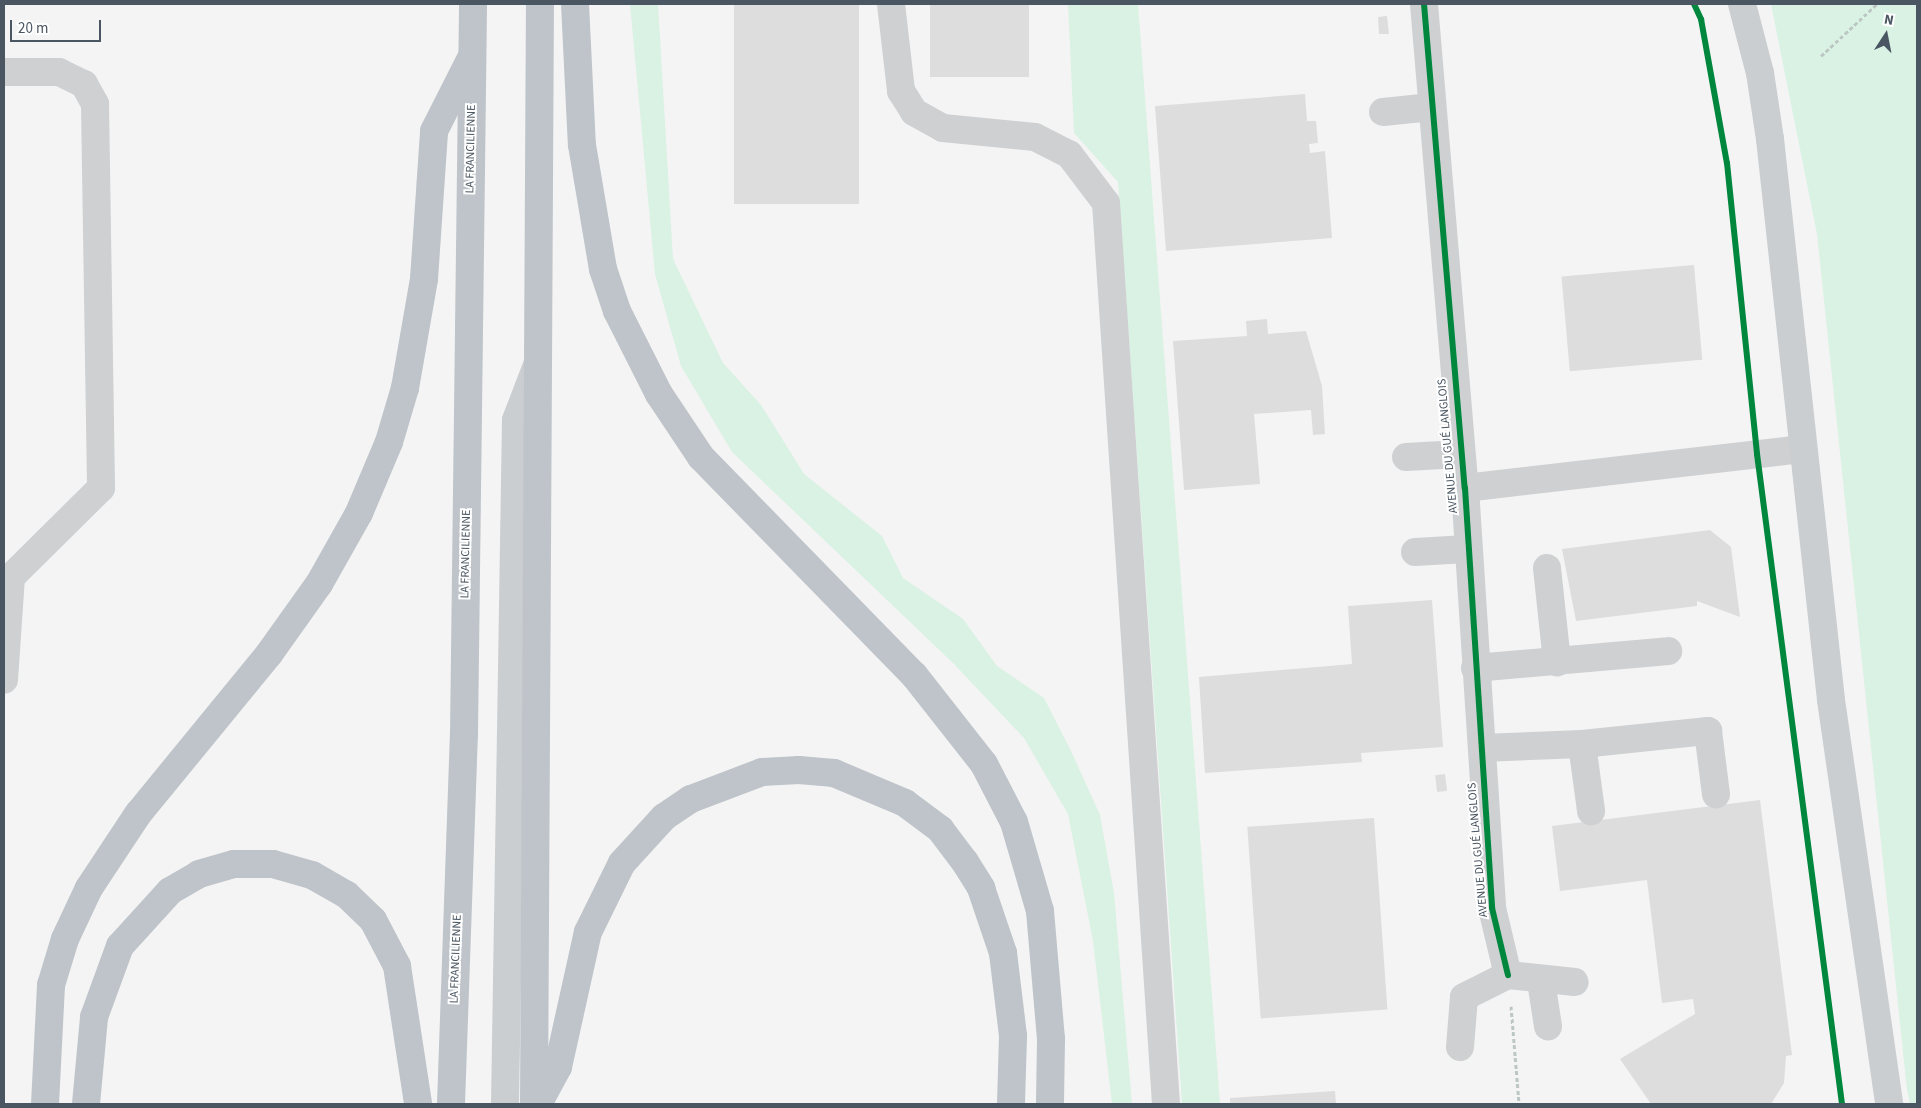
<!DOCTYPE html>
<meta charset="utf-8">
<style>
body{margin:0}
#map{position:relative;width:1921px;height:1108px;overflow:hidden;background:#f4f4f4;font-family:"Source Sans 3",sans-serif}
div>[style]{position:absolute}
.green>*{inset:0;background:#d9f2e3}
.building>*{inset:0;background:#ddddde;transform-origin:0 0}
.path>*{height:3px;margin-top:-1.5px;transform-origin:0;background:repeating-linear-gradient(90deg,#bcc7c4 0 4px,transparent 0 6.5px)}
.minor>*{height:28px;margin:-14px;padding:0 14px;transform-origin:14px;border-radius:14px;background:#ced0d2}
.major>*{height:28px;margin:-14px;padding:0 14px;transform-origin:14px;border-radius:14px;background:#caced1}
.highway>*{height:28px;margin:-14px;padding:0 14px;transform-origin:14px;border-radius:14px;background:#bec4c9}
.cycleway>*{height:6px;margin:-3px;padding:0 3px;transform-origin:3px;border-radius:3px;background:#00873e}
span{translate:-50% -50%;white-space:nowrap;text-align:center;line-height:1.15;-webkit-text-stroke:4px #fff;paint-order:stroke}
.street-label{font-size:12px;color:#4a5661}
.frame{position:absolute;inset:0;border:5px solid #4a5661;pointer-events:none}
.north{position:absolute;left:1861px;top:10px;width:50px;height:50px;-webkit-text-stroke:4px #fff;paint-order:stroke;rotate:11deg;font-size:14px;font-weight:700;line-height:20px;text-align:center;color:#4a5661}
.north::after{content:'';display:block;margin:auto;width:18px;height:22px;background:#4a5661;clip-path:polygon(50% 0,100% 100%,50% 72%,0 100%)}
.scale{position:absolute;left:10px;top:20px;width:91px;height:22px;box-sizing:border-box;border:2px solid #4a5661;border-top:0;padding-left:6px;font-size:15px;line-height:18px;white-space:nowrap;color:#4a5661;-webkit-text-stroke:4px #fff;paint-order:stroke}
</style>
<div id="map">
<div class="green">
<div style="clip-path:polygon(630px 4px,658px 4px,673px 259px,723px 363px,761px 405px,804px 474px,882px 536px,903px 578px,963px 619px,997px 666px,1044px 698px,1071px 751px,1100px 815px,1114px 893px,1132px 1104px,1112px 1104px,1093px 941px,1068px 814px,1024px 738px,954px 664px,732px 452px,681px 366px,655px 274px)"></div>
<div style="clip-path:polygon(1068px 4px,1138px 4px,1220px 1104px,1182px 1104px,1118px 182px,1074px 133px)"></div>
<div style="clip-path:polygon(1771px 4px,1917px 4px,1917px 1104px,1910px 1104px,1907px 1090px,1817px 234px)"></div>
</div>
<div class="building">
<div style="left:734px;top:4px;width:125px;height:200px"></div>
<div style="left:930px;top:4px;width:99px;height:73px"></div>
<div style="clip-path:polygon(1387px 16px,1389px 34px,1379px 34px,1378px 17px)"></div>
<div style="clip-path:polygon(1305px 94px,1307px 121px,1316px 121px,1318px 143px,1309px 144px,1310px 153px,1325px 151px,1332px 238px,1166px 251px,1155px 106px)"></div>
<div style="left:1694px;top:265px;width:95px;height:133px;rotate:85deg"></div>
<div style="clip-path:polygon(1267px 319px,1268px 334px,1306px 331px,1322px 386px,1325px 434px,1313px 435px,1311px 410px,1254px 414px,1260px 484px,1184px 490px,1173px 341px,1247px 336px,1246px 321px)"></div>
<div style="clip-path:polygon(1710px 530px,1731px 547px,1740px 617px,1697px 601px,1697px 606px,1576px 621px,1562px 549px)"></div>
<div style="clip-path:polygon(1432px 600px,1443px 747px,1361px 753px,1362px 762px,1205px 773px,1199px 677px,1352px 664px,1348px 606px)"></div>
<div style="left:1445px;top:774px;width:17px;height:10px;rotate:83deg"></div>
<div style="clip-path:polygon(1760px 800px,1792px 1055px,1786px 1056px,1784px 1083px,1771px 1104px,1651px 1104px,1620px 1059px,1695px 1014px,1693px 999px,1662px 1003px,1647px 880px,1560px 891px,1552px 826px)"></div>
<div style="left:1374px;top:818px;width:192px;height:127px;rotate:86deg"></div>
<div style="clip-path:polygon(1335px 1091px,1336px 1104px,1230px 1104px,1230px 1098px)"></div>
</div>
<div class="path">
<div style="left:1821px;top:56px;width:76px;rotate:-42.9deg"></div>
<div style="left:1511px;top:1006px;width:98px;rotate:85.3deg"></div>
</div>
<div class="minor">
<div style="left:891px;top:4px;width:88px;rotate:83.4deg"></div>
<div style="left:901px;top:91px;width:25px;rotate:58deg"></div>
<div style="left:914px;top:112px;width:33px;rotate:29deg"></div>
<div style="left:943px;top:128px;width:92px;rotate:5.6deg"></div>
<div style="left:1035px;top:137px;width:38px;rotate:27deg"></div>
<div style="left:1069px;top:154px;width:61px;rotate:52.9deg"></div>
<div style="left:1106px;top:203px;width:903px;rotate:86.19deg"></div>
<div style="left:1424px;top:4px;width:486px;rotate:85.2deg"></div>
<div style="left:1465px;top:488px;width:421px;rotate:86.3deg"></div>
<div style="left:1492px;top:908px;width:69px;rotate:76.6deg"></div>
<div style="left:4px;top:72px;width:55px"></div>
<div style="left:59px;top:72px;width:28px;rotate:26deg"></div>
<div style="left:84px;top:84px;width:23px;rotate:61deg"></div>
<div style="left:95px;top:104px;width:384px;rotate:89.1deg"></div>
<div style="left:101px;top:488px;width:127px;rotate:135.3deg"></div>
<div style="left:11px;top:577px;width:103px;rotate:93.9deg"></div>
<div style="left:1383px;top:112px;width:49px;rotate:-5.8deg"></div>
<div style="left:1406px;top:457px;width:54px;rotate:-3.2deg"></div>
<div style="left:1465px;top:488px;width:340px;rotate:-6.6deg"></div>
<div style="left:1415px;top:552px;width:52px;rotate:-3.3deg"></div>
<div style="left:1547px;top:568px;width:95px;rotate:83.9deg"></div>
<div style="left:1475px;top:668px;width:194px;rotate:-5deg"></div>
<div style="left:1582px;top:744px;width:68px;rotate:82.3deg"></div>
<div style="left:1482px;top:748px;width:100px;rotate:-2.3deg"></div>
<div style="left:1582px;top:744px;width:127px;rotate:-5.9deg"></div>
<div style="left:1708px;top:731px;width:64px;rotate:82.8deg"></div>
<div style="left:1541px;top:981px;width:46px;rotate:81.2deg"></div>
<div style="left:1460px;top:1047px;width:50px;rotate:-85.4deg"></div>
<div style="left:1464px;top:997px;width:49px;rotate:-26.6deg"></div>
<div style="left:1508px;top:975px;width:67px;rotate:6deg"></div>
</div>
<div class="major">
<div style="left:1742px;top:4px;width:71px;rotate:75.4deg"></div>
<div style="left:1760px;top:73px;width:67px;rotate:81.4deg"></div>
<div style="left:1770px;top:139px;width:564px;rotate:83.79deg"></div>
<div style="left:1831px;top:700px;width:408px;rotate:81.8deg"></div>
<div style="left:505px;top:1104px;width:684px;rotate:-89.08deg"></div>
<div style="left:516px;top:420px;width:59px;rotate:-69.1deg"></div>
</div>
<div class="highway">
<div style="left:575px;top:4px;width:141px;rotate:87.2deg"></div>
<div style="left:582px;top:145px;width:126px;rotate:80.4deg"></div>
<div style="left:603px;top:269px;width:44px;rotate:71.6deg"></div>
<div style="left:617px;top:311px;width:93px;rotate:63.2deg"></div>
<div style="left:659px;top:394px;width:76px;rotate:56.3deg"></div>
<div style="left:701px;top:457px;width:305px;rotate:45.7deg"></div>
<div style="left:914px;top:675px;width:113px;rotate:51.8deg"></div>
<div style="left:984px;top:764px;width:65px;rotate:62.7deg"></div>
<div style="left:1014px;top:822px;width:93px;rotate:73.7deg"></div>
<div style="left:1040px;top:911px;width:128px;rotate:85.1deg"></div>
<div style="left:1051px;top:1039px;width:65px;rotate:90.9deg"></div>
<div style="left:45px;top:1104px;width:119px;rotate:-87.1deg"></div>
<div style="left:51px;top:985px;width:48px;rotate:-73.1deg"></div>
<div style="left:65px;top:939px;width:56px;rotate:-64.8deg"></div>
<div style="left:89px;top:888px;width:89px;rotate:-56.5deg"></div>
<div style="left:138px;top:814px;width:207px;rotate:-50.7deg"></div>
<div style="left:269px;top:654px;width:86px;rotate:-54.5deg"></div>
<div style="left:319px;top:584px;width:81px;rotate:-60.6deg"></div>
<div style="left:359px;top:513px;width:77px;rotate:-67.1deg"></div>
<div style="left:389px;top:442px;width:56px;rotate:-73.5deg"></div>
<div style="left:405px;top:388px;width:111px;rotate:-80.1deg"></div>
<div style="left:424px;top:279px;width:148px;rotate:-86.1deg"></div>
<div style="left:434px;top:131px;width:84px;rotate:-63.1deg"></div>
<div style="left:86px;top:1104px;width:87px;rotate:-84.7deg"></div>
<div style="left:94px;top:1017px;width:76px;rotate:-69.9deg"></div>
<div style="left:120px;top:946px;width:74px;rotate:-47.7deg"></div>
<div style="left:170px;top:891px;width:34px;rotate:-30deg"></div>
<div style="left:199px;top:874px;width:36px;rotate:-16deg"></div>
<div style="left:234px;top:864px;width:39px"></div>
<div style="left:273px;top:864px;width:41px;rotate:15.8deg"></div>
<div style="left:312px;top:875px;width:40px;rotate:29.7deg"></div>
<div style="left:347px;top:895px;width:36px;rotate:44deg"></div>
<div style="left:373px;top:920px;width:52px;rotate:62.4deg"></div>
<div style="left:397px;top:966px;width:140px;rotate:81.3deg"></div>
<div style="left:451px;top:1104px;width:370px;rotate:-88deg"></div>
<div style="left:464px;top:734px;width:730px;rotate:-89.29deg"></div>
<div style="left:534px;top:1104px;width:1100px;rotate:-89.69deg"></div>
<div style="left:538px;top:1104px;width:42px;rotate:-61.6deg"></div>
<div style="left:558px;top:1067px;width:138px;rotate:-77.5deg"></div>
<div style="left:588px;top:932px;width:77px;rotate:-63.8deg"></div>
<div style="left:622px;top:863px;width:62px;rotate:-47.6deg"></div>
<div style="left:664px;top:817px;width:32px;rotate:-34deg"></div>
<div style="left:691px;top:799px;width:76px;rotate:-20.8deg"></div>
<div style="left:762px;top:772px;width:37px;rotate:-3deg"></div>
<div style="left:799px;top:770px;width:35px;rotate:5deg"></div>
<div style="left:834px;top:773px;width:77px;rotate:22.9deg"></div>
<div style="left:905px;top:803px;width:44px;rotate:36.6deg"></div>
<div style="left:940px;top:829px;width:41px;rotate:52.9deg"></div>
<div style="left:965px;top:862px;width:31px;rotate:58deg"></div>
<div style="left:981px;top:888px;width:69px;rotate:71.3deg"></div>
<div style="left:1003px;top:953px;width:84px;rotate:83.1deg"></div>
<div style="left:1013px;top:1036px;width:68px;rotate:91.7deg"></div>
</div>
<div class="cycleway">
<div style="left:1424px;top:4px;width:486px;rotate:85.2deg"></div>
<div style="left:1465px;top:488px;width:421px;rotate:86.3deg"></div>
<div style="left:1492px;top:908px;width:69px;rotate:76.6deg"></div>
<div style="left:1694px;top:4px;width:17px;rotate:65deg"></div>
<div style="left:1701px;top:19px;width:146px;rotate:79.8deg"></div>
<div style="left:1727px;top:163px;width:293px;rotate:84.1deg"></div>
<div style="left:1757px;top:454px;width:656px;rotate:82.55deg"></div>
</div>
<div class="street-label">
<span style="left:471px;top:149px;rotate:-89deg">LA FRANCILIENNE</span>
<span style="left:1448px;top:446px;rotate:-95deg">AVENUE DU GUÉ LANGLOIS</span>
<span style="left:466px;top:554px;rotate:-89deg">LA FRANCILIENNE</span>
<span style="left:1478px;top:850px;rotate:-95deg">AVENUE DU GUÉ LANGLOIS</span>
<span style="left:456px;top:959px;rotate:-88deg">LA FRANCILIENNE</span>
</div>
<div class="frame"></div>
<div class="north">N</div>
<div class="scale">20 m</div>
</div>
